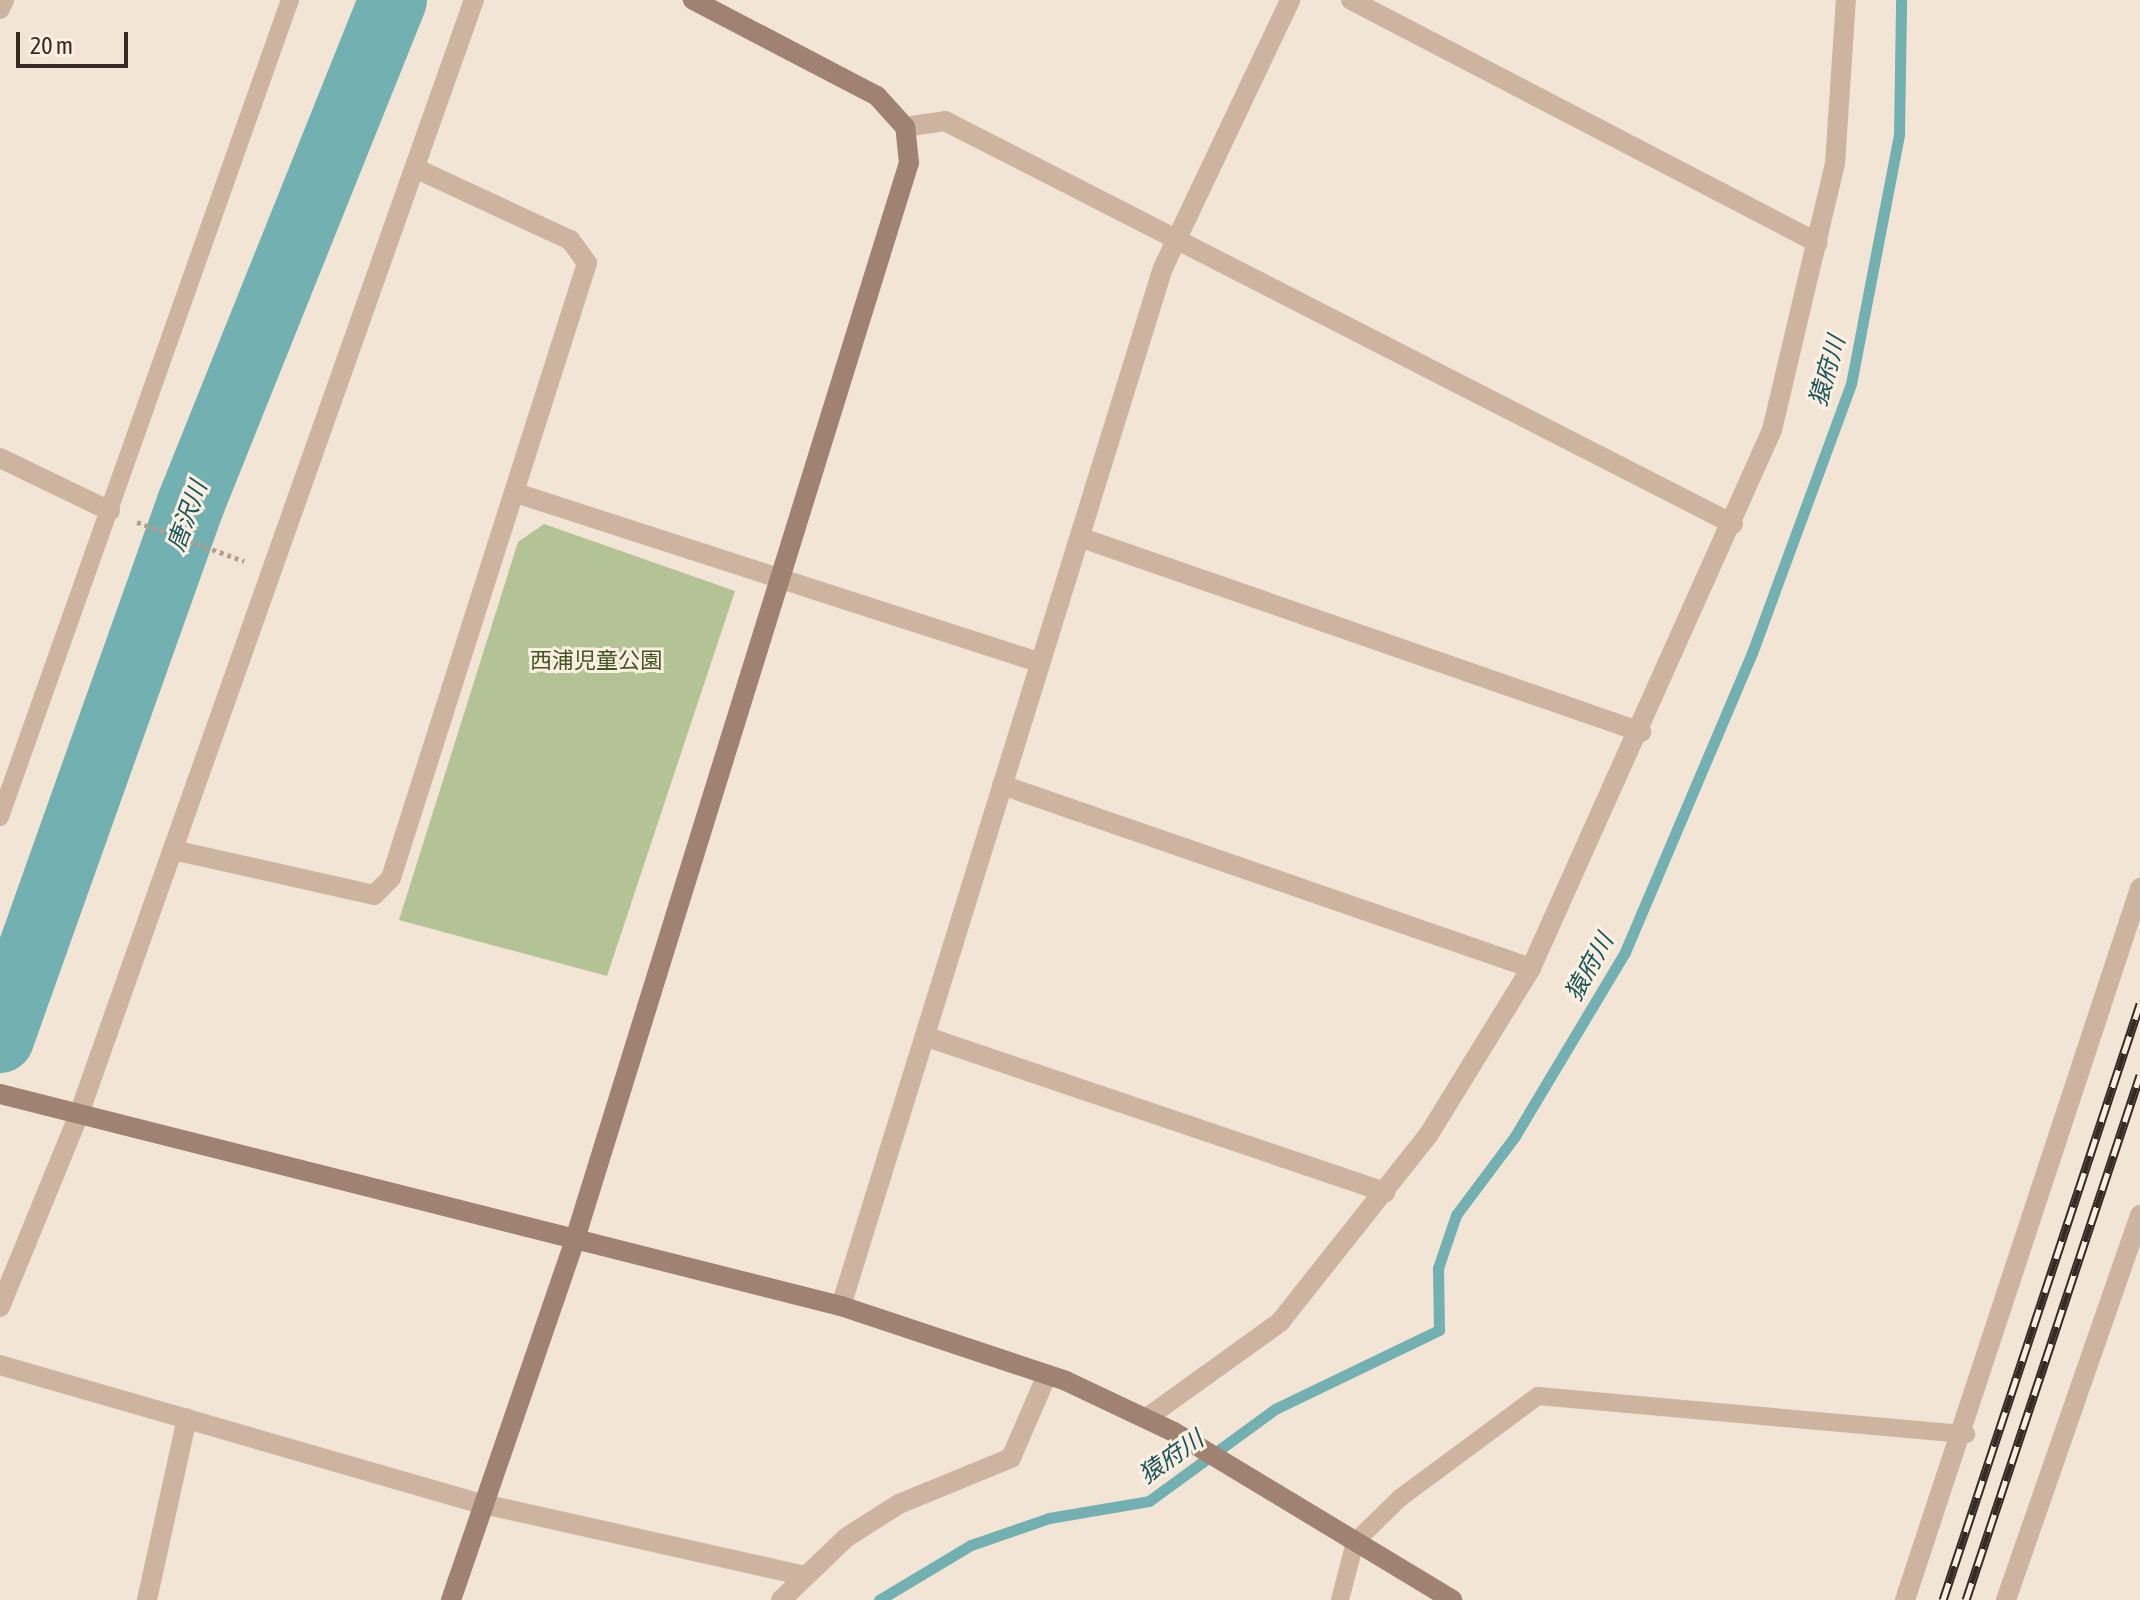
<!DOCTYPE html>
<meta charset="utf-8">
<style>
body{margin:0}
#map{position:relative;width:2140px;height:1600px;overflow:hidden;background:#f3e5d5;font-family:"Asap Condensed","Noto Sans JP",sans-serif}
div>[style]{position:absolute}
.green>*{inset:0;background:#b3c395}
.stream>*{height:11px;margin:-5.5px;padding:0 5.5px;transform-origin:5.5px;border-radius:5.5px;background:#72b0b2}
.river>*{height:68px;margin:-34px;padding:0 34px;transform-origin:34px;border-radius:34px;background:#72b0b2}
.path>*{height:5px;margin-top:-2.5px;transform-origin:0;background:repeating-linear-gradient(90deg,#b79e8b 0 4px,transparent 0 8px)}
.lane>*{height:18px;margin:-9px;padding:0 9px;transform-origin:9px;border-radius:9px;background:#ccb4a1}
.street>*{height:20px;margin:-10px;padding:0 10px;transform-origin:10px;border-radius:10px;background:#ccb4a1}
.secondary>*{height:20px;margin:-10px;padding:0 10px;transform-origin:10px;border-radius:10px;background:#9f8272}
.rail>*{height:9px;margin-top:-4.5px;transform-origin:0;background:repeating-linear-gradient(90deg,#fbefe2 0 18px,#352a24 0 36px);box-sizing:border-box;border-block:2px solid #352a24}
span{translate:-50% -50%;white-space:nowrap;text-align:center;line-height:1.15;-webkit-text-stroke:6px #fbefe2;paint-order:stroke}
.park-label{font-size:22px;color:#445526}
.water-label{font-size:24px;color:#17555a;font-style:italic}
.scale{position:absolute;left:16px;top:32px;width:112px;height:36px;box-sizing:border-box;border:4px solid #352a24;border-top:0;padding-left:10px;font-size:24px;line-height:28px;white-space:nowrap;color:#352a24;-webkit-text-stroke:6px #fbefe2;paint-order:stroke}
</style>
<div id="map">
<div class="green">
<div style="clip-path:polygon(544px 524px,735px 591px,607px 976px,399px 920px,518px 542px)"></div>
</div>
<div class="stream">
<div style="left:879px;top:1600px;width:107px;rotate:-30.9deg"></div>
<div style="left:971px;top:1545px;width:83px;rotate:-19.1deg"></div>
<div style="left:1049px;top:1518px;width:101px;rotate:-9.6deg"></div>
<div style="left:1149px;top:1501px;width:156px;rotate:-36.1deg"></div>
<div style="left:1275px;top:1409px;width:182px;rotate:-25.7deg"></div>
<div style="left:1439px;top:1330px;width:62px;rotate:-90.9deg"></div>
<div style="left:1438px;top:1268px;width:56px;rotate:-71.2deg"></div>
<div style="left:1456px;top:1215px;width:99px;rotate:-53.2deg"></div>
<div style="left:1515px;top:1136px;width:214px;rotate:-59.1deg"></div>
<div style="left:1625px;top:952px;width:325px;rotate:-67deg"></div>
<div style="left:1752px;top:653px;width:287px;rotate:-69.8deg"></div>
<div style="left:1851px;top:384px;width:255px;rotate:-79.1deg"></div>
<div style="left:1899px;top:134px;width:134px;rotate:-89.1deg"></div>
</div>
<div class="river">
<div style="left:0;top:1039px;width:569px;rotate:-70.39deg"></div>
<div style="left:191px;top:503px;width:542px;rotate:-68.12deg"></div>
</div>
<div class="path">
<div style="left:137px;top:522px;width:114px;rotate:20deg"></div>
</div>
<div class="lane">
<div style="left:0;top:817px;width:867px;rotate:-70.46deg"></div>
<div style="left:1340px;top:1600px;width:60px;rotate:-75.5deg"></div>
<div style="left:1355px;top:1542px;width:63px;rotate:-44.4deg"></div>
<div style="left:1400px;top:1498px;width:172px;rotate:-36.5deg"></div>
<div style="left:1538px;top:1396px;width:430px;rotate:5.1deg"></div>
</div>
<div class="street">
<div style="left:1351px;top:0;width:526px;rotate:27.49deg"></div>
<div style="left:0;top:9px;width:10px;rotate:-66deg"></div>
<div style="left:905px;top:127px;width:40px;rotate:-8.5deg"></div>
<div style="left:945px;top:121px;width:885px;rotate:27.09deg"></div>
<div style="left:0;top:458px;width:122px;rotate:25.7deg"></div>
<div style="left:516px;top:493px;width:549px;rotate:17.94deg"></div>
<div style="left:1082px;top:538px;width:592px;rotate:19.14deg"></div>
<div style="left:1002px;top:785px;width:560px;rotate:19.08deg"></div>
<div style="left:173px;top:850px;width:206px;rotate:12.6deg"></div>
<div style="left:374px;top:895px;width:24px;rotate:-45deg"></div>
<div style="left:391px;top:878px;width:645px;rotate:-72.32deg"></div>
<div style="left:587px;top:263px;width:29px;rotate:-126deg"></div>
<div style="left:570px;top:240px;width:166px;rotate:-155.1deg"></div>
<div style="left:927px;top:1037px;width:484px;rotate:18.7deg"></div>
<div style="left:841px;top:1306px;width:1087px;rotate:-72.77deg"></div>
<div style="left:1163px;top:268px;width:297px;rotate:-64.6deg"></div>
<div style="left:0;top:1307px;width:209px;rotate:-67.7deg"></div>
<div style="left:79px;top:1114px;width:1182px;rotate:-70.48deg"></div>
<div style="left:0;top:1365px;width:498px;rotate:16.1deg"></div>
<div style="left:479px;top:1503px;width:331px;rotate:12.6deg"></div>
<div style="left:1148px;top:1417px;width:163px;rotate:-35.7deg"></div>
<div style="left:1280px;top:1322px;width:240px;rotate:-51.6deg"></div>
<div style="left:1429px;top:1134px;width:195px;rotate:-58.4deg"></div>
<div style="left:1531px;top:968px;width:590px;rotate:-65.87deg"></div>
<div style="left:1772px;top:430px;width:273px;rotate:-76.7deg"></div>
<div style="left:1835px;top:164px;width:164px;rotate:-86.2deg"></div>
<div style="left:147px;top:1600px;width:186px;rotate:-77.6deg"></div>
<div style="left:781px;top:1600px;width:91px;rotate:-43.7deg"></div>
<div style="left:847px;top:1537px;width:62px;rotate:-32.4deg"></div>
<div style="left:899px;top:1504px;width:121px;rotate:-22.3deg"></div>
<div style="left:1011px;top:1458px;width:90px;rotate:-66.6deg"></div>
<div style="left:1905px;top:1600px;width:750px;rotate:-71.73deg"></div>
<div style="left:2006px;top:1600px;width:408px;rotate:-70.8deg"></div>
</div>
<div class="secondary">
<div style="left:0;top:1094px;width:867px;rotate:14.15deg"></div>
<div style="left:841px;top:1306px;width:237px;rotate:18.4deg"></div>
<div style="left:1066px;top:1381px;width:119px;rotate:25.3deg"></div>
<div style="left:1174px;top:1432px;width:325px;rotate:31.1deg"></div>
<div style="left:451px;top:1600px;width:382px;rotate:-71deg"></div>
<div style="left:575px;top:1239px;width:1127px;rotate:-72.76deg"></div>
<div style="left:909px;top:163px;width:36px;rotate:-96deg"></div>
<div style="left:905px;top:127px;width:42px;rotate:-132.1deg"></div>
<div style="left:877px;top:96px;width:208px;rotate:-152.4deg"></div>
</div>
<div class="rail">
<div style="left:1943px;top:1600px;width:628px;rotate:-71.71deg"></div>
<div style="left:1966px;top:1600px;width:553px;rotate:-71.66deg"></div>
</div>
<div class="park-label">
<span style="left:596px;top:661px">西浦児童公園</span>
</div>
<div class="water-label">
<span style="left:1827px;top:371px;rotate:-74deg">猿府川</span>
<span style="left:187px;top:516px;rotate:-70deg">唐沢川</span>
<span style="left:1589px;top:967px;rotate:-61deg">猿府川</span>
<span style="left:1171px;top:1457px;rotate:-35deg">猿府川</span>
</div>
<div class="scale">20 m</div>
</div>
